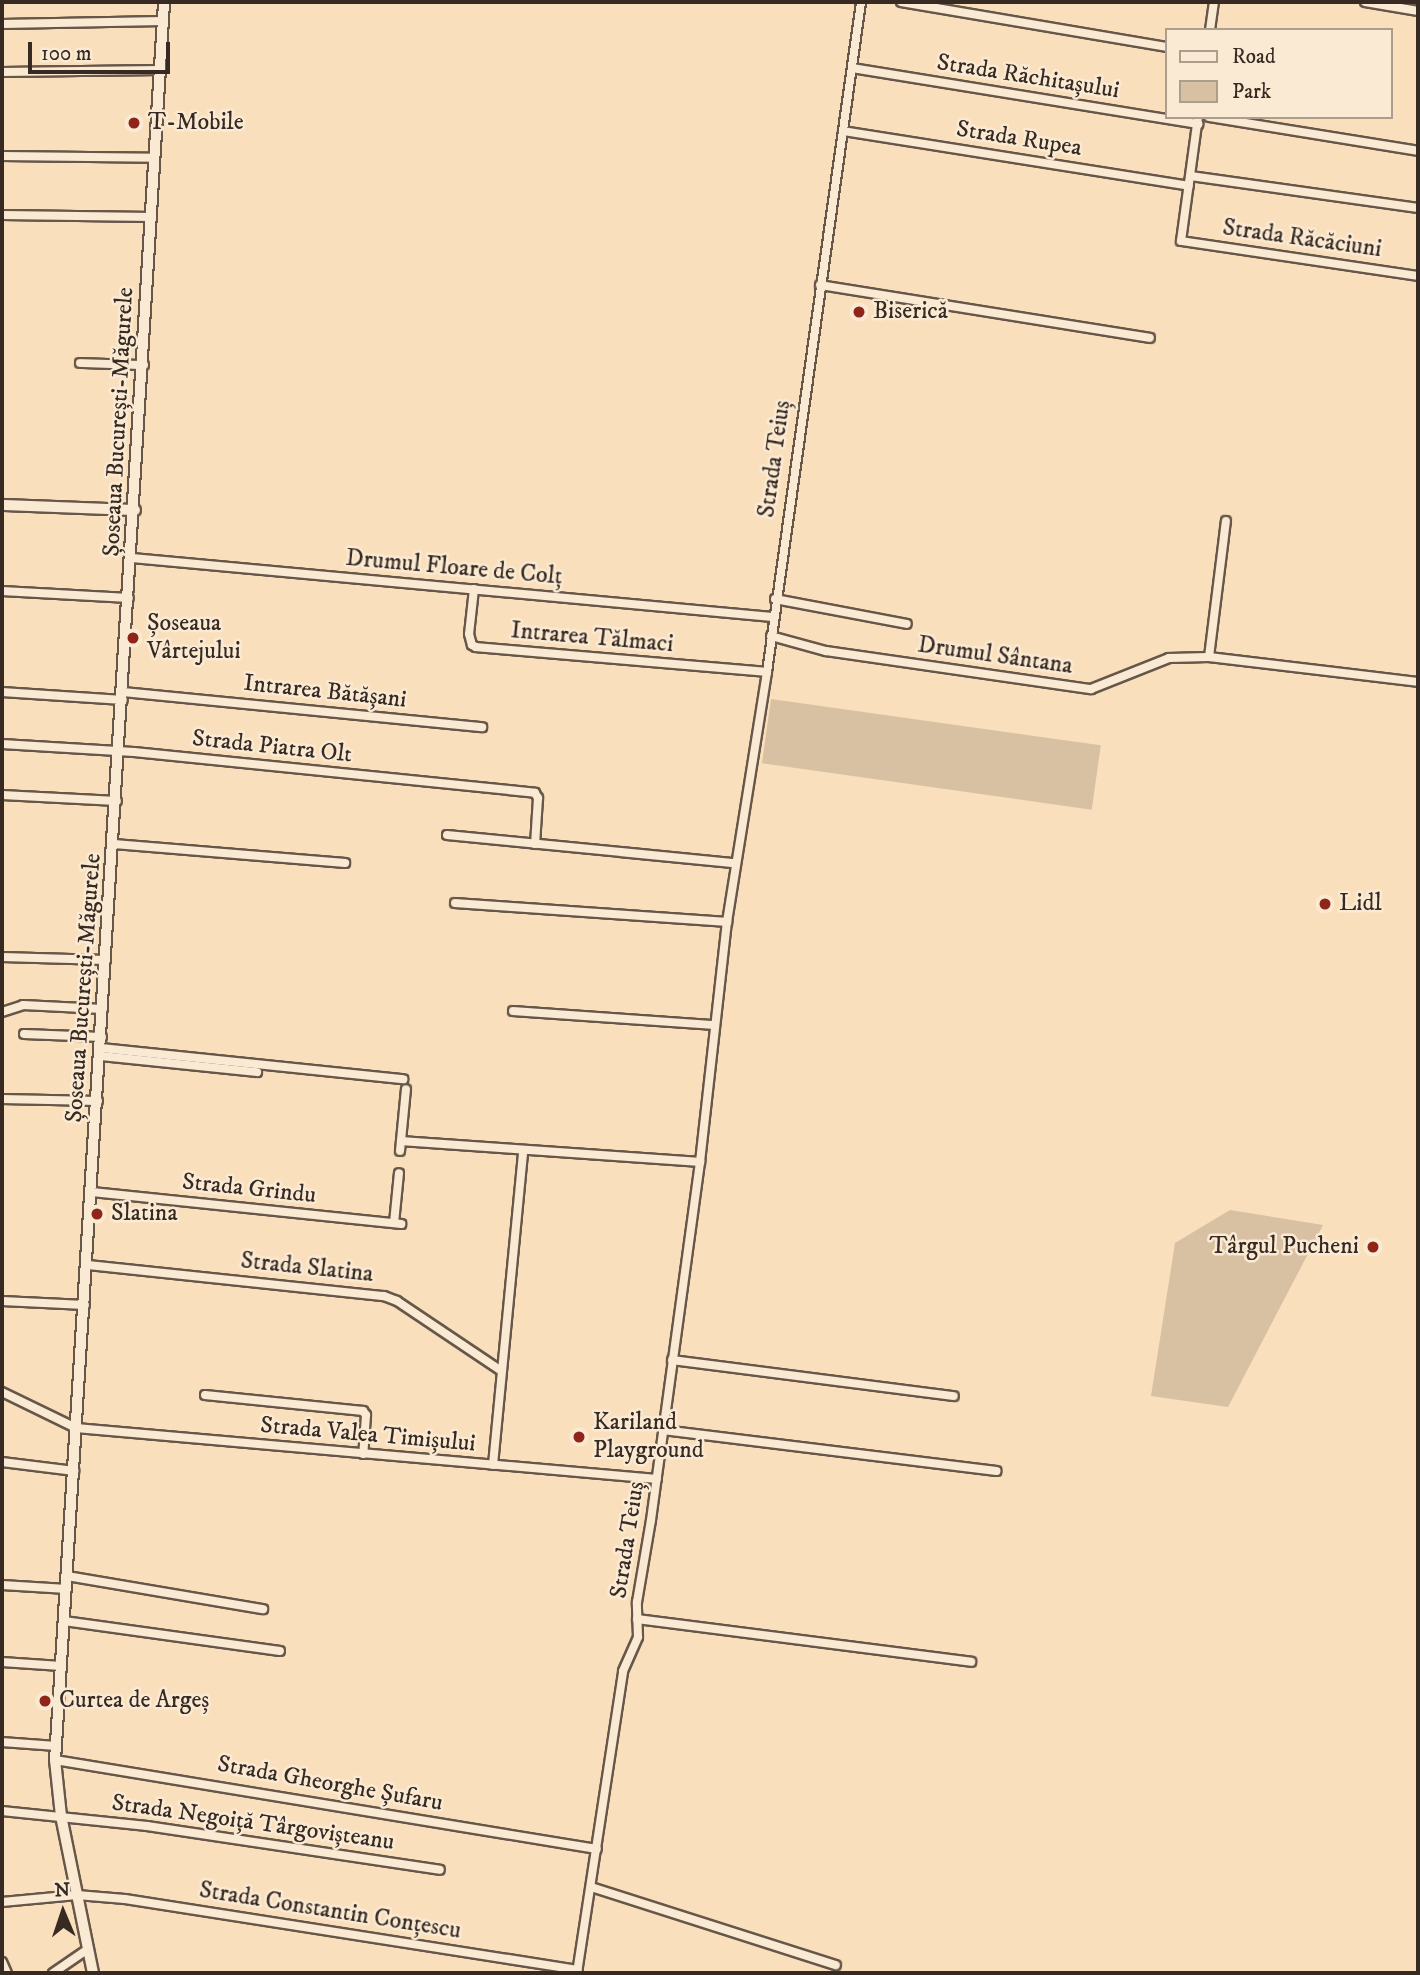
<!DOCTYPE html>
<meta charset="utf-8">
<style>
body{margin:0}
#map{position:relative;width:1420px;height:1975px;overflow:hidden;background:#f9dfbc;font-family:"IM FELL DW Pica",serif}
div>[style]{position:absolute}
.green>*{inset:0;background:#d8c0a2;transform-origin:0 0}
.roads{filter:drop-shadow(2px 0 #675749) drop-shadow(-2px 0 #675749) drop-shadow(0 2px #675749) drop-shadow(0 -2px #675749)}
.minor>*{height:8px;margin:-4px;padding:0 4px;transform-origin:4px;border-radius:4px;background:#fbead3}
.tertiary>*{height:10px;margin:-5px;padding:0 5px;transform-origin:5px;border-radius:5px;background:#fbead3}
.secondary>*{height:10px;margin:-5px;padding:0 5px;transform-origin:5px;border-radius:5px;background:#fbead3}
.dots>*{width:19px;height:19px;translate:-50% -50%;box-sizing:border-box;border:4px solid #fbead3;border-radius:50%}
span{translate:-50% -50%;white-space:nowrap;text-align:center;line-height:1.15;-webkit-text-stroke:5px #fbead3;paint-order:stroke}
.street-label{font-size:24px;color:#362a23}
.poi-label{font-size:24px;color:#362a23}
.left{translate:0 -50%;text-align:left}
.right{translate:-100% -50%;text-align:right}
.frame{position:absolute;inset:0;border:4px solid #362a23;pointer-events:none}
.legend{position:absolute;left:1165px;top:28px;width:228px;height:91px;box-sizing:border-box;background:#fbead3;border:2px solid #ac9d8d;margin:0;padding:9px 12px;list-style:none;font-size:21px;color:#362a23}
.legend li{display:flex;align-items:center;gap:14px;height:35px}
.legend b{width:35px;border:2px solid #ac9d8d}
.north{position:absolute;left:28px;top:1877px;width:70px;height:70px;-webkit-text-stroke:5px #fbead3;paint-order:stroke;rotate:358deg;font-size:19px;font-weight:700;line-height:28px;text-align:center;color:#362a23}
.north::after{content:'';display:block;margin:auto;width:24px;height:32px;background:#362a23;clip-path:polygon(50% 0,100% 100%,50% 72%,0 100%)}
.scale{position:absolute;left:28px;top:42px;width:142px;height:32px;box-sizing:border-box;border:4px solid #362a23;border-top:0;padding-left:9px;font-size:21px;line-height:24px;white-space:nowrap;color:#362a23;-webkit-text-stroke:5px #fbead3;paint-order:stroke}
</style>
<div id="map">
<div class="green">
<div style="left:771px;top:699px;width:333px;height:65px;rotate:8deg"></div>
<div style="clip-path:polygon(1230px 1210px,1323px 1225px,1228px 1407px,1151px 1396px,1175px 1243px)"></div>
</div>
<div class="roads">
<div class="minor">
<div style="left:901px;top:2px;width:269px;rotate:9.6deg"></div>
<div style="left:1365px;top:2px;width:54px;rotate:9.6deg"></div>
<div style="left:2px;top:24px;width:161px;rotate:-1.1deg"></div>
<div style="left:1210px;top:30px;width:28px;rotate:-82deg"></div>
<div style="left:852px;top:68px;width:351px;rotate:9.2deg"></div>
<div style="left:2px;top:72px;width:159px;rotate:-0.7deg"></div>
<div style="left:1198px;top:117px;width:125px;rotate:97.8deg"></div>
<div style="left:1181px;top:241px;width:240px;rotate:8.4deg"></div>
<div style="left:1209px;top:117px;width:212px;rotate:9.2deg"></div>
<div style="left:843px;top:131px;width:350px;rotate:9deg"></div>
<div style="left:2px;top:156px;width:153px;rotate:0.7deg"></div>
<div style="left:1191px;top:176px;width:229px;rotate:8deg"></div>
<div style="left:2px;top:215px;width:150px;rotate:0.8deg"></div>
<div style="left:820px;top:285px;width:334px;rotate:9.1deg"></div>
<div style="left:80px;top:363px;width:64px;rotate:1.8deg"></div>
<div style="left:132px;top:558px;width:643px;rotate:5.27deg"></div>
<div style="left:474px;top:589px;width:45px;rotate:96.3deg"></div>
<div style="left:469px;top:634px;width:11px;rotate:75deg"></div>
<div style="left:472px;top:645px;width:4px;rotate:27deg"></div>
<div style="left:476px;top:647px;width:292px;rotate:4.9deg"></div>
<div style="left:2px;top:591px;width:127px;rotate:3.2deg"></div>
<div style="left:775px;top:599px;width:134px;rotate:10.7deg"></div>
<div style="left:771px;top:636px;width:57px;rotate:15.3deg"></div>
<div style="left:826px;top:651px;width:268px;rotate:8.2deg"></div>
<div style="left:1091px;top:689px;width:84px;rotate:-21.7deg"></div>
<div style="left:1169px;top:658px;width:40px;rotate:-1.4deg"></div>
<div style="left:1209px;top:657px;width:210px;rotate:6.8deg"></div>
<div style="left:1209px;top:657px;width:137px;rotate:-82.9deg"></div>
<div style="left:2px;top:692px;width:121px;rotate:3.8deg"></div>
<div style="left:123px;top:692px;width:361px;rotate:5.6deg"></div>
<div style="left:2px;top:744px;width:132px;rotate:3.5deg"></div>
<div style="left:134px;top:752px;width:403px;rotate:5.8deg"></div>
<div style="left:535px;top:793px;width:6px;rotate:59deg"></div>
<div style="left:538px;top:798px;width:46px;rotate:93.7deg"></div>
<div style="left:2px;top:795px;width:115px;rotate:3deg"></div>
<div style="left:447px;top:835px;width:289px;rotate:5.6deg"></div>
<div style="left:114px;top:844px;width:232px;rotate:4.7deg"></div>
<div style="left:455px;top:903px;width:273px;rotate:4deg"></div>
<div style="left:2px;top:957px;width:104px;rotate:1.7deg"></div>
<div style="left:513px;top:1011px;width:202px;rotate:4deg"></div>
<div style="left:2px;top:1012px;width:22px;rotate:-18deg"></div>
<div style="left:23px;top:1005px;width:80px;rotate:2.9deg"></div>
<div style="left:24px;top:1034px;width:78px;rotate:2.2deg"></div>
<div style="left:101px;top:1048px;width:304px;rotate:5.9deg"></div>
<div style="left:101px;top:1056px;width:157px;rotate:5.9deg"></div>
<div style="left:2px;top:1099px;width:96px;rotate:1.2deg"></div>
<div style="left:401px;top:1141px;width:300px;rotate:4deg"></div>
<div style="left:400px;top:1151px;width:62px;rotate:-84.5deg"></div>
<div style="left:92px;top:1192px;width:311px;rotate:5.9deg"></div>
<div style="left:394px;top:1223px;width:50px;rotate:-84.3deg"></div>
<div style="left:88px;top:1265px;width:298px;rotate:6deg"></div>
<div style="left:384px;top:1296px;width:14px;rotate:21deg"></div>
<div style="left:397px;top:1301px;width:124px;rotate:33.8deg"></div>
<div style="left:2px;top:1301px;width:83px;rotate:2.8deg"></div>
<div style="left:672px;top:1360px;width:284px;rotate:7.3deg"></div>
<div style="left:2px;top:1392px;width:82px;rotate:25.9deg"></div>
<div style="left:76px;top:1428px;width:583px;rotate:5.02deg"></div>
<div style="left:205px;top:1395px;width:159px;rotate:5.8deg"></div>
<div style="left:363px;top:1411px;width:5px;rotate:53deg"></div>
<div style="left:366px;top:1415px;width:39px;rotate:94deg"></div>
<div style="left:663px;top:1430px;width:336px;rotate:7deg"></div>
<div style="left:2px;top:1462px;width:73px;rotate:7.1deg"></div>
<div style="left:493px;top:1465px;width:314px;rotate:-84.5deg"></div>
<div style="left:67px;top:1576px;width:199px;rotate:9.6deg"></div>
<div style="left:2px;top:1585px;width:65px;rotate:3.5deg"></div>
<div style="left:637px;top:1619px;width:337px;rotate:7.3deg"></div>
<div style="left:64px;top:1621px;width:218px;rotate:7.9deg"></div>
<div style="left:2px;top:1662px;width:59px;rotate:3.9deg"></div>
<div style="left:2px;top:1742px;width:54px;rotate:4.2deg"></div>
<div style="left:55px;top:1760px;width:549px;rotate:9.33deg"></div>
<div style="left:2px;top:1811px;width:146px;rotate:5.9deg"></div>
<div style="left:147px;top:1826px;width:296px;rotate:8.5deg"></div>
<div style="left:591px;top:1887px;width:257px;rotate:17.7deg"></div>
<div style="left:2px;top:1902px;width:75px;rotate:-5.3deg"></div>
<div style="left:77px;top:1895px;width:48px;rotate:4.8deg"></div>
<div style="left:125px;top:1899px;width:458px;rotate:8.9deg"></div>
<div style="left:2px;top:1962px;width:12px;rotate:66deg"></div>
<div style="left:53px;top:1973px;width:42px;rotate:-34.4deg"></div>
<div style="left:577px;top:1973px;width:305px;rotate:-81.3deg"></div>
<div style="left:623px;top:1671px;width:37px;rotate:-66deg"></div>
<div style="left:638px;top:1637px;width:35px;rotate:-92deg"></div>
<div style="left:637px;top:1602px;width:83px;rotate:-80.3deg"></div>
<div style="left:651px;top:1520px;width:361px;rotate:-82.2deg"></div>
<div style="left:700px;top:1162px;width:242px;rotate:-83.6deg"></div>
<div style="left:727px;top:922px;width:253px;rotate:-80.9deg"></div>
<div style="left:767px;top:672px;width:677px;rotate:-82.01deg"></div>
</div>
<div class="tertiary">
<div style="left:2px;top:505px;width:133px;rotate:2.2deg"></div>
</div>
<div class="secondary">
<div style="left:93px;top:1973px;width:160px;rotate:-101.5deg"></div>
<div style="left:61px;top:1816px;width:56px;rotate:-96.1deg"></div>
<div style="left:55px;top:1760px;width:1761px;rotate:-86.45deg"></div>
</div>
</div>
<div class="dots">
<div style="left:134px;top:123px;background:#8f2418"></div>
<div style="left:859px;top:312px;background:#8f2418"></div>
<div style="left:133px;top:638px;background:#8f2418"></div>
<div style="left:1325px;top:904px;background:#8f2418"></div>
<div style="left:97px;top:1214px;background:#8f2418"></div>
<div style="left:1373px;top:1247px;background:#8f2418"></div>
<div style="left:579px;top:1437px;background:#8f2418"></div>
<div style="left:45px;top:1701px;background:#8f2418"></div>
</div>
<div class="street-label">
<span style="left:1028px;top:77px;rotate:9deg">Strada Răchitașului</span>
<span style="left:1019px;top:139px;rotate:9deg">Strada Rupea</span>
<span style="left:1302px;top:239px;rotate:8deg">Strada Răcăciuni</span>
<span style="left:119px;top:422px;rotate:-87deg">Șoseaua București-Măgurele</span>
<span style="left:775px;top:459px;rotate:-82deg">Strada Teiuș</span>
<span style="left:454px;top:568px;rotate:5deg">Drumul Floare de Colț</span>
<span style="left:592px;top:638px;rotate:5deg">Intrarea Tălmaci</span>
<span style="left:995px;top:656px;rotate:8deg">Drumul Sântana</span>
<span style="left:325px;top:692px;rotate:6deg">Intrarea Bătășani</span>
<span style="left:272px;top:747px;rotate:6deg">Strada Piatra Olt</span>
<span style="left:84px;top:988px;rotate:-86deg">Șoseaua București-Măgurele</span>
<span style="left:249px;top:1189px;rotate:6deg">Strada Grindu</span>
<span style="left:307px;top:1268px;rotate:6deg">Strada Slatina</span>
<span style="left:368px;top:1435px;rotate:5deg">Strada Valea Timișului</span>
<span style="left:628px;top:1540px;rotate:-81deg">Strada Teiuș</span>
<span style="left:330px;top:1784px;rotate:10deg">Strada Gheorghe Șufaru</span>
<span style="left:253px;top:1823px;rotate:8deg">Strada Negoiță Târgovișteanu</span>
<span style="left:330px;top:1911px;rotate:9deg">Strada Constantin Conțescu</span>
</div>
<div class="poi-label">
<span class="left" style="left:148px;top:123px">T-Mobile</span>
<span class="left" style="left:873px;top:312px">Biserică</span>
<span class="left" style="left:147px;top:638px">Șoseaua<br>Vârtejului</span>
<span class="left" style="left:1339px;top:904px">Lidl</span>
<span class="left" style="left:111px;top:1214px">Slatina</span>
<span class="right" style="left:1359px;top:1247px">Târgul Pucheni</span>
<span class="left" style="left:593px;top:1437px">Kariland<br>Playground</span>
<span class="left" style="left:59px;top:1701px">Curtea de Argeș</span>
</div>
<div class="frame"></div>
<ul class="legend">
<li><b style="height:9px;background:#fbead3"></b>Road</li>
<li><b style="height:19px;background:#d8c0a2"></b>Park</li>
</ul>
<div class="north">N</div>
<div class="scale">100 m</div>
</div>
